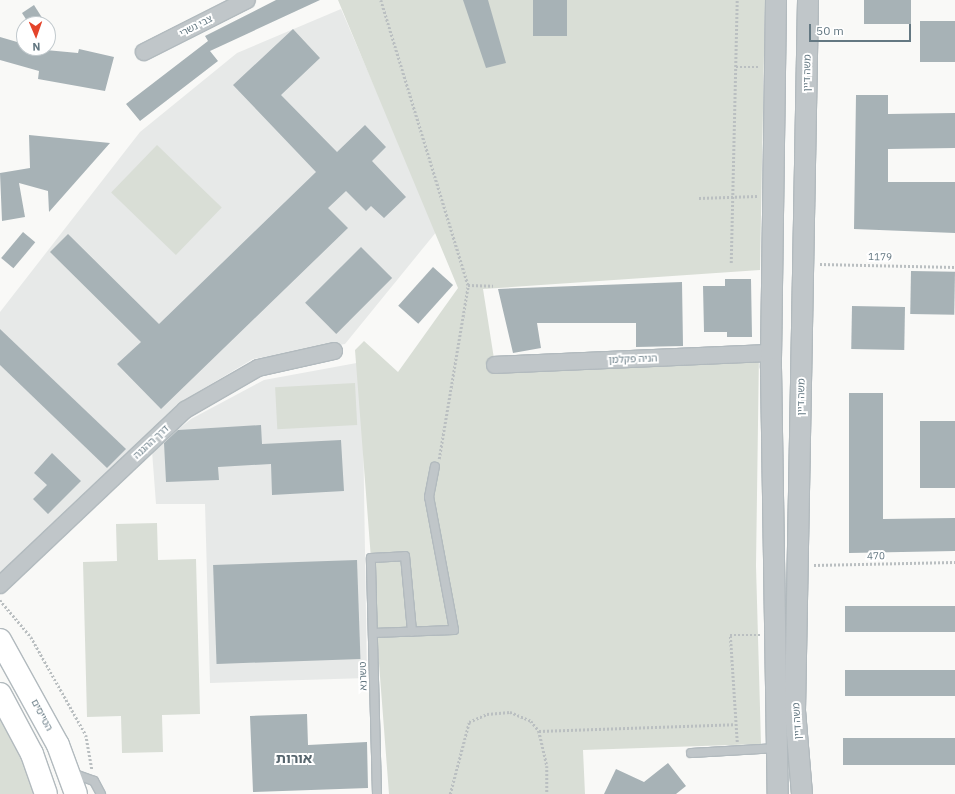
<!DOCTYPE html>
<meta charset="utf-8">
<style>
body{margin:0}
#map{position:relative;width:955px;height:794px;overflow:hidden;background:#f9f9f7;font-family:"IBM Plex Sans","Noto Sans Hebrew",sans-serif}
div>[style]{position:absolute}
.built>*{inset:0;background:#e7e9e8}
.green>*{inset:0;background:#d9ded6;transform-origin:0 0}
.building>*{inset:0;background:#a7b2b6;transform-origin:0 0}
.path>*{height:2.5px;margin-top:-1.25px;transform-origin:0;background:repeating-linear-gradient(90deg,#babfc1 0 2px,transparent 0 4px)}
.roads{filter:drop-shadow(1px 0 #b2babe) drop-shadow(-1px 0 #b2babe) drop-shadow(0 1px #b2babe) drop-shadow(0 -1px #b2babe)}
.service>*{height:8px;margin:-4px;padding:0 4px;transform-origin:4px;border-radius:4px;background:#c0c6c9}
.minor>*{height:16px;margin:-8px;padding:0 8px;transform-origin:8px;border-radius:8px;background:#c0c6c9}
.tertiary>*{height:20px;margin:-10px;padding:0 10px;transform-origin:10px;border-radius:10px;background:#c0c6c9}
.secondary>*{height:22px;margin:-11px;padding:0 11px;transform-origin:11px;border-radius:11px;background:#fff}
span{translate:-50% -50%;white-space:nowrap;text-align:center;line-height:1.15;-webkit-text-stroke:4px #fff;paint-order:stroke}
.street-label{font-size:10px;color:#647882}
.district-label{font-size:14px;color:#56656d;font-weight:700}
.north{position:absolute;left:16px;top:16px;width:40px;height:40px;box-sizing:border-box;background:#fff;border:1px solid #c1c9cd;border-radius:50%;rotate:178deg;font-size:11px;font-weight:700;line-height:16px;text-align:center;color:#647882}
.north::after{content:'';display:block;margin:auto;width:14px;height:18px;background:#e4442b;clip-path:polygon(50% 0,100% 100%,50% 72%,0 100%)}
.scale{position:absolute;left:809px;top:24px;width:102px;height:18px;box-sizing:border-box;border:2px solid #647882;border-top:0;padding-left:5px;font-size:12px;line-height:14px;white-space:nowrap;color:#647882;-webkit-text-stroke:3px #fff;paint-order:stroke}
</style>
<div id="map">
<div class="built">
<div style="clip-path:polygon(341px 9px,437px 231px,345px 344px,253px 359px,181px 402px,0 585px,0 312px,140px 132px,237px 53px)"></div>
<div style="clip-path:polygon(362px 362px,367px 678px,210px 683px,205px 504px,156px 504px,152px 451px,191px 419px,264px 380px)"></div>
</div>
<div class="green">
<div style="clip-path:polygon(338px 0,765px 0,760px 270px,483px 289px,495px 365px,759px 353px,756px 566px,761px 744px,583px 750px,585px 794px,389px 794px,355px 350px,364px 341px,398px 372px,458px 288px)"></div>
<div style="left:157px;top:145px;width:90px;height:66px;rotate:44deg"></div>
<div style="left:355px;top:383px;width:42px;height:80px;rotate:87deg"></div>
<div style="clip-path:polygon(157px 523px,158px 560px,196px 559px,200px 714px,162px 715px,163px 752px,122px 753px,121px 716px,87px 717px,83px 562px,117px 561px,116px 524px)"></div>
<div style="clip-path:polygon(0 705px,41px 794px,0 794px)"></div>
</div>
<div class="building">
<div style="clip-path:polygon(276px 0,320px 0,210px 51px,218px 61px,140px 121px,126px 104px,208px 41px,205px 36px)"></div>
<div style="clip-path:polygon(463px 0,488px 0,506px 63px,486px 68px)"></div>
<div style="left:533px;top:0;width:34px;height:36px"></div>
<div style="left:864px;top:0;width:47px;height:24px"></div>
<div style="clip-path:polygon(34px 5px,46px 24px,29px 24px,22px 13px)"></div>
<div style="left:920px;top:21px;width:35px;height:41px"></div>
<div style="clip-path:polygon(293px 29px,320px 58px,281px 95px,337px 152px,365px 125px,386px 147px,372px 161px,406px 197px,384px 218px,371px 206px,366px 211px,346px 191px,328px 208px,348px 228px,161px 409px,117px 364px,141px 342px,50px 252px,68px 234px,159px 324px,316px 172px,233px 85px)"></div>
<div style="clip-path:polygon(0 37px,24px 44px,24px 48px,78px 53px,79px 49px,114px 57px,105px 91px,38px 79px,39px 71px,0 60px)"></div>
<div style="clip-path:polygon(856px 95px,888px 95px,888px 114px,955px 113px,955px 148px,888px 149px,888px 182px,955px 182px,955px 233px,854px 229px)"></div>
<div style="clip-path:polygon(29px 135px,110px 143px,49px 212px,48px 191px,19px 183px,25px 217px,2px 221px,0 173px,30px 168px)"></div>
<div style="left:23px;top:232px;width:16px;height:34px;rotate:40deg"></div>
<div style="left:361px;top:247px;width:44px;height:79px;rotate:45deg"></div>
<div style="left:433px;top:267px;width:27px;height:52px;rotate:42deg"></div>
<div style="left:911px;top:271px;width:44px;height:43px;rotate:1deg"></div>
<div style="clip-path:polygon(725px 279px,751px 279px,752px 337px,727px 337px,727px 332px,704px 332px,703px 286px,725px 286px)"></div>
<div style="clip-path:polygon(682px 282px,683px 346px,636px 347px,636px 323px,537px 323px,541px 348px,513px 353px,498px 289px)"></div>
<div style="left:852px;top:306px;width:53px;height:43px;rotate:1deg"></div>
<div style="clip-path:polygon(0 329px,126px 449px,107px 468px,0 365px)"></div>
<div style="clip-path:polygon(849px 393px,883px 393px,883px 519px,955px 518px,955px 551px,849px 553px)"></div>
<div style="left:955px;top:421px;width:67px;height:35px;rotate:90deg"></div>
<div style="clip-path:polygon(261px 425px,262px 444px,341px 440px,344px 491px,272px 495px,271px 464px,218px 467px,219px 480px,166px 482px,164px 443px,178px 430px)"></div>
<div style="clip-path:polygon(52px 453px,81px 481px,48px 514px,33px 499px,47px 485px,34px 473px)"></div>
<div style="left:357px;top:560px;width:99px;height:144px;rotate:88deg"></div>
<div style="left:955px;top:606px;width:26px;height:110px;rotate:90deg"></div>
<div style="left:955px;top:670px;width:26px;height:110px;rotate:90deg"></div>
<div style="clip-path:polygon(307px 714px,308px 745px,367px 742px,368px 788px,253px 792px,250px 716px)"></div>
<div style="left:955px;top:738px;width:27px;height:112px;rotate:90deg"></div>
<div style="clip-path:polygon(668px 763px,686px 786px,676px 794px,604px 794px,616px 769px,644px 782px)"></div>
</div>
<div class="path">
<div style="left:381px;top:0;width:298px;rotate:73deg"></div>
<div style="left:736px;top:67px;width:24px"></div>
<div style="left:699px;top:198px;width:58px;rotate:-2deg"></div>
<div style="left:731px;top:263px;width:263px;rotate:-88.7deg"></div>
<div style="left:820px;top:264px;width:135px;rotate:1.3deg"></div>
<div style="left:439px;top:459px;width:176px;rotate:-80.5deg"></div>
<div style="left:468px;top:285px;width:25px;rotate:2deg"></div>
<div style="left:814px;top:565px;width:141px;rotate:-1.2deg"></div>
<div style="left:0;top:600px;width:48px;rotate:50deg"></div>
<div style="left:31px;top:637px;width:112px;rotate:60.7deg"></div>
<div style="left:86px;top:735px;width:35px;rotate:80deg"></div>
<div style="left:539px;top:731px;width:196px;rotate:-2deg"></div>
<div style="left:737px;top:742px;width:107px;rotate:-93.7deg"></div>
<div style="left:730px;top:635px;width:30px"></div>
<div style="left:450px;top:794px;width:74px;rotate:-75.2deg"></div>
<div style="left:469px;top:722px;width:20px;rotate:-24deg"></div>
<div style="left:487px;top:714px;width:23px;rotate:-5deg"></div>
<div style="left:510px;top:712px;width:23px;rotate:23deg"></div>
<div style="left:531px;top:721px;width:13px;rotate:51deg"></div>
<div style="left:539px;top:731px;width:36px;rotate:77deg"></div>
<div style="left:547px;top:766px;width:28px;rotate:90deg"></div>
</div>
<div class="roads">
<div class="service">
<div style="left:373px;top:633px;width:81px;rotate:-2.1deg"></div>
<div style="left:454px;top:630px;width:135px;rotate:-100.6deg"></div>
<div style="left:429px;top:497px;width:31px;rotate:-79deg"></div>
<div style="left:691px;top:753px;width:87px;rotate:-3.3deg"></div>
<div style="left:72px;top:773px;width:23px;rotate:20deg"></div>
<div style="left:94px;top:781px;width:15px;rotate:62deg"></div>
<div style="left:377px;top:794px;width:236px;rotate:-91.5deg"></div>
<div style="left:371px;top:558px;width:34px;rotate:-3deg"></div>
<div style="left:405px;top:556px;width:76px;rotate:84.7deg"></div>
</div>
<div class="minor">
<div style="left:144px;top:52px;width:115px;rotate:-26.8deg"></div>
<div style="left:495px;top:365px;width:277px;rotate:-2.5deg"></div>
<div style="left:0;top:585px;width:255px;rotate:-43.4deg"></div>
<div style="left:185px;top:410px;width:84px;rotate:-29.9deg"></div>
<div style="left:258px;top:368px;width:78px;rotate:-12.6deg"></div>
</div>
<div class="tertiary">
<div style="left:776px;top:0;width:368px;rotate:90.8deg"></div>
<div style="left:771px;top:368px;width:426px;rotate:89.1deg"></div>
<div style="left:802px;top:794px;width:84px;rotate:-94.8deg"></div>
<div style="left:795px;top:710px;width:710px;rotate:-88.95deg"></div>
</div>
<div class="secondary">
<div style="left:0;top:640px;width:120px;rotate:61.1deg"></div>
<div style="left:58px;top:745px;width:52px;rotate:69.8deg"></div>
<div style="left:0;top:694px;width:68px;rotate:61.9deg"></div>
<div style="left:32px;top:754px;width:42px;rotate:70.7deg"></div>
</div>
</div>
<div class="street-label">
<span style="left:196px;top:26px;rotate:-27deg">צבי נשרי</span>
<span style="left:807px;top:73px;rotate:-89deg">משה דיין</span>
<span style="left:880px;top:257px;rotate:1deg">1179</span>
<span style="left:633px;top:359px;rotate:-2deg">הניה פקלמן</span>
<span style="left:801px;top:397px;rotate:-89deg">משה דיין</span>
<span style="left:151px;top:442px;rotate:-43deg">דרך ההגנה</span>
<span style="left:876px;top:556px;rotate:-1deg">470</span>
<span style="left:363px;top:676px;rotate:-91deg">טשרנא</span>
<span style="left:42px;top:715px;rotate:62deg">הטייסים</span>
<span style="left:797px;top:721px;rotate:-93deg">משה דיין</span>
</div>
<div class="district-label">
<span style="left:294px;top:758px">אורות</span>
</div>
<div class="north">N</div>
<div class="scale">50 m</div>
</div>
